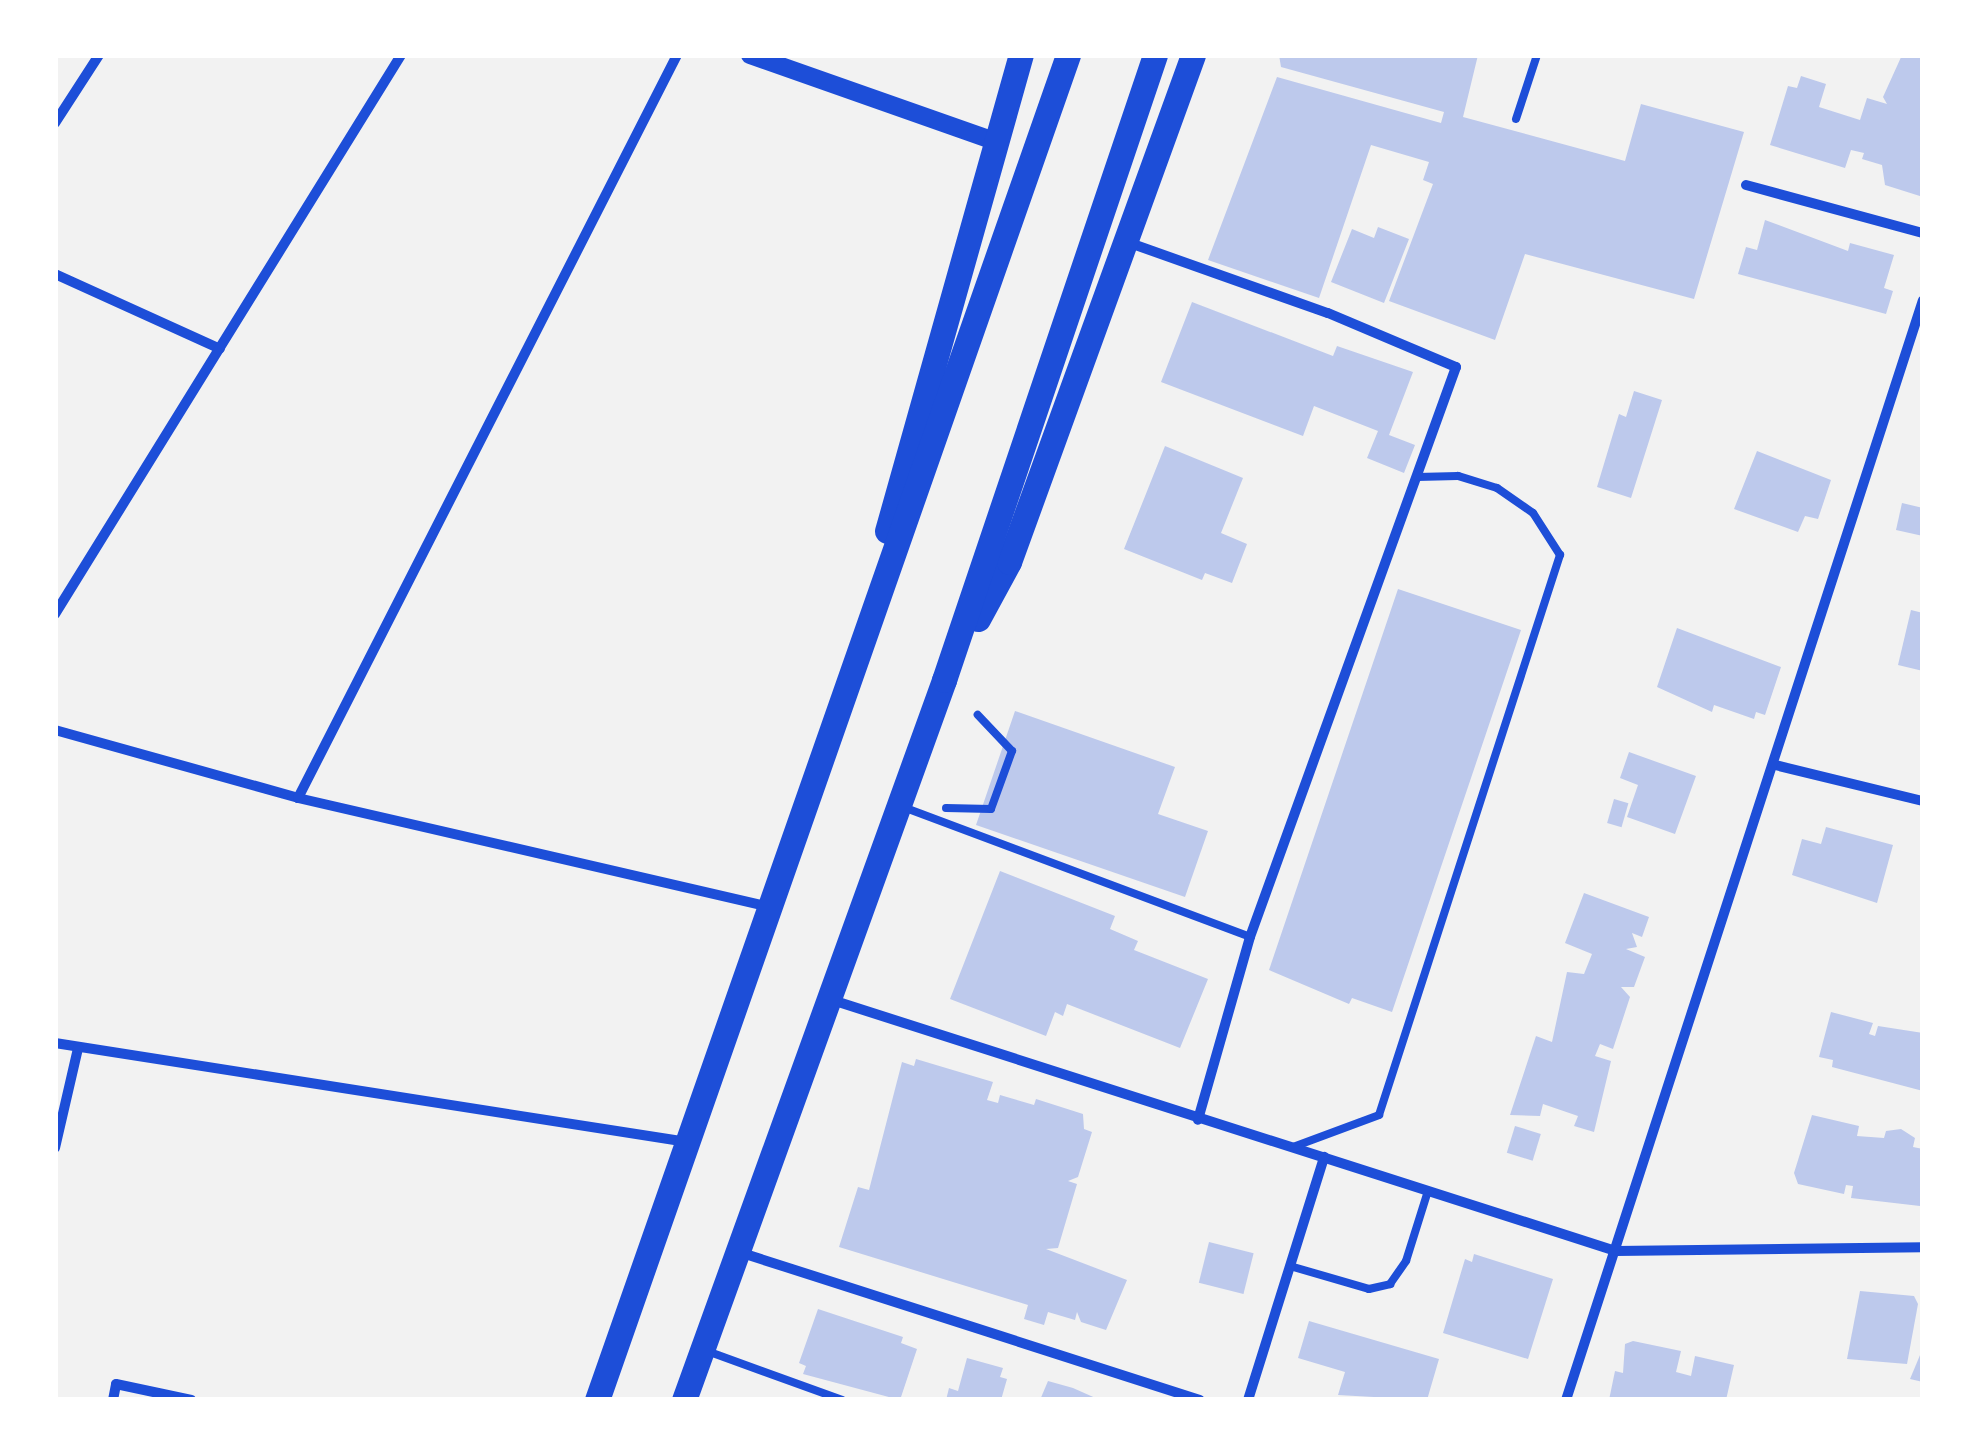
<!DOCTYPE html>
<style>
body{margin:0}
#map{position:relative;width:1978px;height:1455px;overflow:hidden;background:#f2f2f2;font-family:Lato,sans-serif}
div>[style]{position:absolute}
.building>*{inset:0;background:#bdc9ec;transform-origin:0 0}
.service>*{height:8px;margin:-4px;padding:0 4px;transform-origin:4px;border-radius:4px;background:#1d4ed8}
.minor>*{height:10px;margin:-5px;padding:0 5px;transform-origin:5px;border-radius:5px;background:#1d4ed8}
.tertiary>*{height:18px;margin:-9px;padding:0 9px;transform-origin:9px;border-radius:9px;background:#1d4ed8}
.primary>*{height:25px;margin:-12.5px;padding:0 12.5px;transform-origin:12.5px;border-radius:12.5px;background:#1d4ed8}
span{translate:-50% -50%;white-space:nowrap;text-align:center;line-height:1.15;-webkit-text-stroke:8px #fff;paint-order:stroke}
.frame{position:absolute;inset:0;border:58px solid #fff;pointer-events:none}
</style>
<div id="map">
<div class="building">
<div style="clip-path:polygon(1279px 55px,1478px 55px,1463px 117px,1625px 161px,1641px 104px,1744px 132px,1694px 299px,1525px 254px,1495px 340px,1389px 301px,1433px 184px,1423px 180px,1429px 162px,1371px 145px,1319px 298px,1208px 260px,1277px 77px,1441px 123px,1444px 112px,1281px 67px)"></div>
<div style="clip-path:polygon(1902px 55px,1923px 55px,1923px 197px,1885px 185px,1882px 165px,1862px 159px,1864px 153px,1851px 150px,1845px 168px,1770px 145px,1788px 86px,1797px 88px,1801px 76px,1826px 84px,1819px 107px,1860px 120px,1867px 98px,1887px 104px,1883px 97px)"></div>
<div style="clip-path:polygon(1765px 220px,1848px 251px,1850px 243px,1894px 255px,1884px 288px,1893px 291px,1886px 314px,1738px 274px,1746px 247px,1757px 250px)"></div>
<div style="clip-path:polygon(1378px 227px,1409px 239px,1384px 303px,1331px 282px,1352px 229px,1374px 238px)"></div>
<div style="clip-path:polygon(1192px 302px,1333px 356px,1337px 346px,1413px 372px,1389px 435px,1415px 445px,1404px 473px,1367px 458px,1378px 431px,1314px 406px,1303px 436px,1161px 382px)"></div>
<div style="clip-path:polygon(1634px 391px,1662px 400px,1631px 498px,1597px 487px,1619px 414px,1626px 417px)"></div>
<div style="clip-path:polygon(1165px 446px,1243px 478px,1221px 533px,1247px 544px,1232px 583px,1205px 573px,1202px 580px,1124px 549px)"></div>
<div style="clip-path:polygon(1757px 451px,1831px 480px,1818px 519px,1805px 516px,1798px 532px,1734px 509px)"></div>
<div style="clip-path:polygon(1902px 503px,1923px 508px,1923px 536px,1896px 530px)"></div>
<div style="clip-path:polygon(1398px 589px,1521px 630px,1392px 1012px,1352px 998px,1349px 1004px,1269px 970px)"></div>
<div style="clip-path:polygon(1911px 610px,1923px 613px,1923px 671px,1898px 665px)"></div>
<div style="clip-path:polygon(1677px 628px,1781px 667px,1765px 715px,1756px 712px,1754px 719px,1714px 705px,1712px 712px,1657px 687px)"></div>
<div style="clip-path:polygon(1015px 711px,1175px 767px,1158px 814px,1208px 831px,1185px 897px,976px 825px)"></div>
<div style="clip-path:polygon(1629px 752px,1696px 776px,1675px 834px,1627px 817px,1638px 785px,1620px 778px)"></div>
<div style="left:1614px;top:799px;width:15px;height:25px;rotate:16deg"></div>
<div style="clip-path:polygon(1826px 827px,1893px 845px,1877px 903px,1792px 875px,1802px 839px,1821px 844px)"></div>
<div style="clip-path:polygon(1000px 871px,1115px 916px,1110px 929px,1138px 941px,1134px 950px,1208px 979px,1180px 1048px,1067px 1004px,1063px 1016px,1055px 1012px,1046px 1036px,950px 999px)"></div>
<div style="clip-path:polygon(1584px 893px,1649px 917px,1642px 937px,1632px 933px,1637px 947px,1626px 949px,1645px 957px,1634px 987px,1621px 987px,1630px 997px,1613px 1049px,1600px 1044px,1595px 1056px,1611px 1061px,1594px 1132px,1574px 1126px,1578px 1116px,1543px 1104px,1540px 1116px,1510px 1115px,1536px 1036px,1552px 1042px,1567px 972px,1584px 974px,1592px 954px,1565px 943px)"></div>
<div style="clip-path:polygon(1831px 1012px,1873px 1023px,1869px 1034px,1875px 1036px,1878px 1026px,1923px 1033px,1923px 1091px,1832px 1067px,1833px 1060px,1819px 1057px)"></div>
<div style="clip-path:polygon(916px 1059px,993px 1082px,987px 1100px,998px 1103px,1000px 1095px,1034px 1105px,1036px 1099px,1083px 1114px,1084px 1129px,1092px 1132px,1078px 1177px,1068px 1181px,1077px 1184px,1058px 1248px,1046px 1249px,1127px 1280px,1106px 1330px,1081px 1322px,1077px 1312px,1075px 1320px,1048px 1312px,1044px 1325px,1024px 1319px,1028px 1305px,839px 1247px,858px 1187px,869px 1190px,902px 1062px,914px 1066px)"></div>
<div style="clip-path:polygon(1812px 1115px,1859px 1126px,1857px 1136px,1884px 1138px,1886px 1131px,1901px 1129px,1915px 1138px,1913px 1147px,1923px 1149px,1920px 1206px,1851px 1198px,1853px 1186px,1846px 1185px,1844px 1194px,1798px 1184px,1794px 1173px)"></div>
<div style="left:1515px;top:1126px;width:27px;height:28px;rotate:17deg"></div>
<div style="left:1209px;top:1242px;width:46px;height:42px;rotate:14deg"></div>
<div style="clip-path:polygon(1474px 1254px,1553px 1279px,1528px 1359px,1443px 1333px,1465px 1259px,1472px 1262px)"></div>
<div style="clip-path:polygon(1860px 1291px,1914px 1296px,1918px 1304px,1907px 1364px,1847px 1359px)"></div>
<div style="clip-path:polygon(818px 1309px,903px 1337px,901px 1343px,917px 1349px,900px 1400px,803px 1374px,806px 1366px,799px 1363px)"></div>
<div style="clip-path:polygon(1309px 1321px,1439px 1359px,1427px 1400px,1338px 1395px,1345px 1372px,1298px 1358px)"></div>
<div style="clip-path:polygon(1633px 1341px,1681px 1351px,1676px 1372px,1691px 1376px,1695px 1356px,1734px 1365px,1726px 1400px,1609px 1400px,1615px 1371px,1623px 1373px,1625px 1344px)"></div>
<div style="clip-path:polygon(1923px 1348px,1923px 1382px,1910px 1379px)"></div>
<div style="clip-path:polygon(967px 1358px,1003px 1368px,1000px 1377px,1007px 1379px,1001px 1400px,946px 1400px,949px 1388px,958px 1391px)"></div>
<div style="clip-path:polygon(1048px 1381px,1073px 1388px,1100px 1400px,1040px 1400px)"></div>
</div>
<div class="service">
<div style="left:1516px;top:119px;width:67px;rotate:-71.8deg"></div>
<div style="left:903px;top:807px;width:371px;rotate:20.5deg"></div>
<div style="left:946px;top:808px;width:45px;rotate:1.3deg"></div>
<div style="left:991px;top:809px;width:62px;rotate:-70.1deg"></div>
<div style="left:1012px;top:751px;width:50px;rotate:-133.4deg"></div>
<div style="left:1293px;top:1147px;width:92px;rotate:-20.4deg"></div>
<div style="left:1379px;top:1115px;width:589px;rotate:-72.09deg"></div>
<div style="left:1560px;top:555px;width:50px;rotate:-122.7deg"></div>
<div style="left:1533px;top:513px;width:44px;rotate:-145.2deg"></div>
<div style="left:1497px;top:488px;width:41px;rotate:-162.9deg"></div>
<div style="left:1458px;top:476px;width:41px;rotate:178.6deg"></div>
<div style="left:1290px;top:1266px;width:82px;rotate:16.2deg"></div>
<div style="left:1369px;top:1289px;width:22px;rotate:-13deg"></div>
<div style="left:1390px;top:1284px;width:28px;rotate:-55deg"></div>
<div style="left:1406px;top:1261px;width:73px;rotate:-72.6deg"></div>
<div style="left:707px;top:1351px;width:144px;rotate:19.9deg"></div>
</div>
<div class="minor">
<div style="left:55px;top:123px;width:81px;rotate:-57.1deg"></div>
<div style="left:1746px;top:185px;width:183px;rotate:15.2deg"></div>
<div style="left:1127px;top:242px;width:213px;rotate:19.5deg"></div>
<div style="left:1328px;top:313px;width:139px;rotate:22.9deg"></div>
<div style="left:1456px;top:367px;width:606px;rotate:109.87deg"></div>
<div style="left:1250px;top:937px;width:190px;rotate:105.9deg"></div>
<div style="left:55px;top:274px;width:181px;rotate:24.4deg"></div>
<div style="left:55px;top:614px;width:657px;rotate:-58.24deg"></div>
<div style="left:55px;top:730px;width:252px;rotate:15.6deg"></div>
<div style="left:298px;top:798px;width:484px;rotate:13deg"></div>
<div style="left:1775px;top:765px;width:152px;rotate:13.7deg"></div>
<div style="left:298px;top:798px;width:834px;rotate:-62.97deg"></div>
<div style="left:829px;top:999px;width:826px;rotate:17.76deg"></div>
<div style="left:1616px;top:1251px;width:307px;rotate:-0.7deg"></div>
<div style="left:55px;top:1043px;width:640px;rotate:8.9deg"></div>
<div style="left:55px;top:1148px;width:103px;rotate:-77deg"></div>
<div style="left:739px;top:1252px;width:484px;rotate:17.8deg"></div>
<div style="left:113px;top:1400px;width:16px;rotate:-79deg"></div>
<div style="left:116px;top:1384px;width:77px;rotate:12deg"></div>
<div style="left:1248px;top:1400px;width:255px;rotate:-72.6deg"></div>
<div style="left:1566px;top:1400px;width:1156px;rotate:-72.02deg"></div>
</div>
<div class="tertiary">
<div style="left:750px;top:55px;width:256px;rotate:19.4deg"></div>
</div>
<div class="primary">
<div style="left:887px;top:531px;width:495px;rotate:-74.3deg"></div>
<div style="left:978px;top:619px;width:65px;rotate:-61.5deg"></div>
<div style="left:1009px;top:562px;width:539px;rotate:-70.05deg"></div>
<div style="left:597px;top:1400px;width:1425px;rotate:-70.7deg"></div>
<div style="left:684px;top:1400px;width:766px;rotate:-70.14deg"></div>
<div style="left:944px;top:680px;width:660px;rotate:-71.35deg"></div>
</div>
<div class="frame"></div>
</div>
